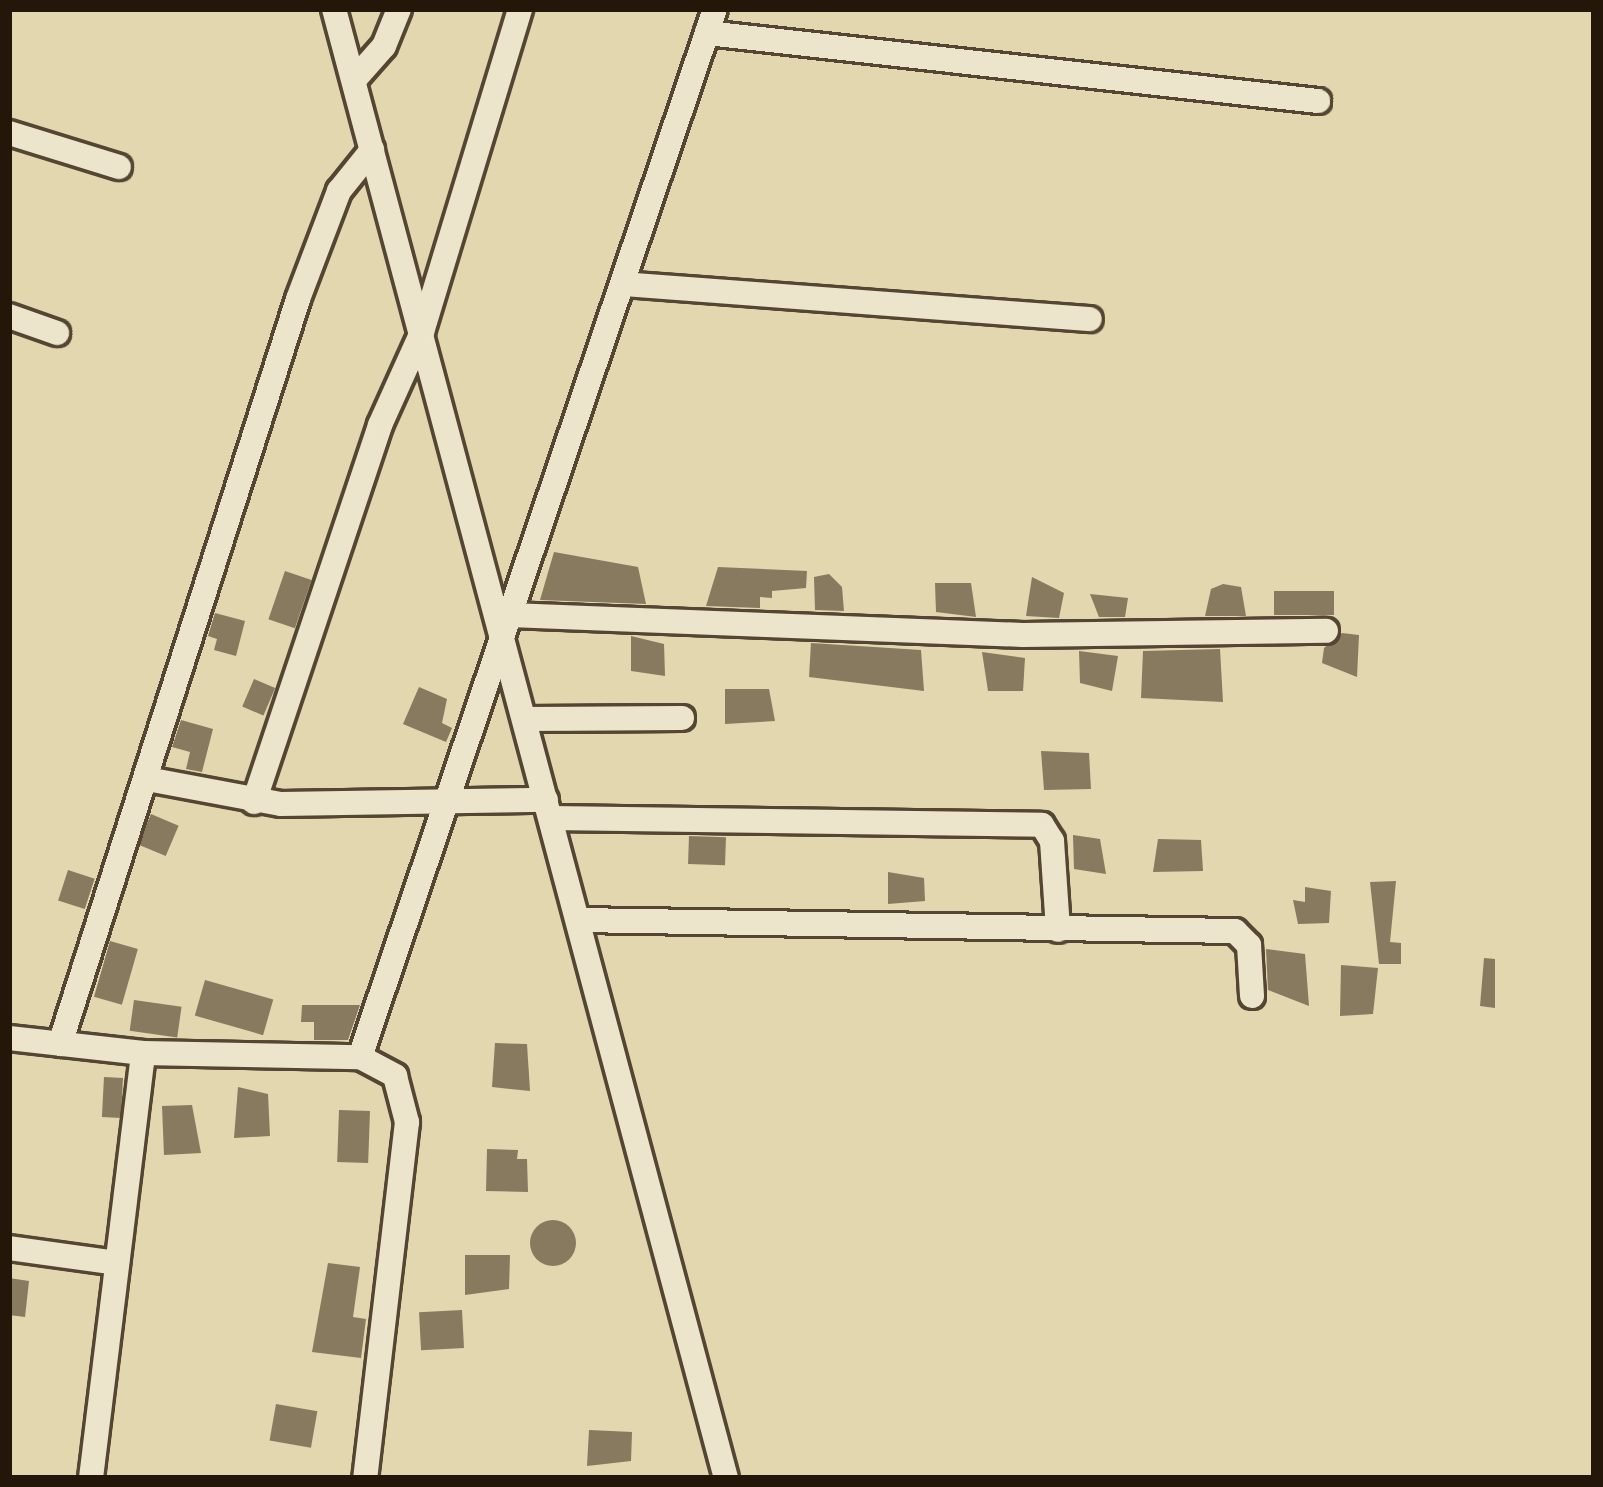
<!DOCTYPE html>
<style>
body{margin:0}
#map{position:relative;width:1603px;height:1487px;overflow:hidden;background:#e2d7af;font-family:"IM FELL Great Primer",serif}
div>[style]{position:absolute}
.building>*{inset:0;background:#877a5f;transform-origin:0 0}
.round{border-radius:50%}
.roads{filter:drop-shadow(3px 0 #544632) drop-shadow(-3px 0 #544632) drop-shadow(0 3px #544632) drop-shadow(0 -3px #544632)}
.minor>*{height:24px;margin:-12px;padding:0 12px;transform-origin:12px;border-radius:12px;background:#ece5cb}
span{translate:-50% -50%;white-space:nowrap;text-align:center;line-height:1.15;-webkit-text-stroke:12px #ece5cb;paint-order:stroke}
.frame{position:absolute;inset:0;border:12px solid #241609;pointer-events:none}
</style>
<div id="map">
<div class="building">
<div style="clip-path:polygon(554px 552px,638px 567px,646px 604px,540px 600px)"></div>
<div style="clip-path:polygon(718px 567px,807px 571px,806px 588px,772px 591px,772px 598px,760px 597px,760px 608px,706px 606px)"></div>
<div style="left:285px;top:571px;width:28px;height:51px;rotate:19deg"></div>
<div style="clip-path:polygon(829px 574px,842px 587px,844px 611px,815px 610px,814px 577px)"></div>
<div style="clip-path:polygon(1032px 577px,1064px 593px,1059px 618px,1026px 616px)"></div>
<div style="clip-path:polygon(935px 583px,971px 583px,976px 617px,936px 612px)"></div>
<div style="clip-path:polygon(1223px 584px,1241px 587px,1246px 616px,1205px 616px,1211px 589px)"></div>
<div style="left:1274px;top:591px;width:60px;height:24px"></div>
<div style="clip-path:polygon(1090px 594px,1128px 598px,1125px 617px,1099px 617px)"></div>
<div style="clip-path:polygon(215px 613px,245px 621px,236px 656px,214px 650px,217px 639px,208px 636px)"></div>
<div style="clip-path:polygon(1342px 633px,1359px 635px,1357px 677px,1322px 663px,1324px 648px)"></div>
<div style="clip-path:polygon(631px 636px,664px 644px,665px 676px,631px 671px)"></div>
<div style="clip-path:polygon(811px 643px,921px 650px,924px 691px,809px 677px)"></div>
<div style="clip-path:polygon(1220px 649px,1223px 702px,1141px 698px,1143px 651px)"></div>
<div style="clip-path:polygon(1079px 651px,1118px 656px,1112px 691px,1080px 683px)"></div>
<div style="clip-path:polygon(982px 652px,1025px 658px,1023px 691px,988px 691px)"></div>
<div style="left:254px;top:679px;width:23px;height:30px;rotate:23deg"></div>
<div style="clip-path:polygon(419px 687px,447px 699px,442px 723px,452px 728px,446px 742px,403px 724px)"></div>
<div style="clip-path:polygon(725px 689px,769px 689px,775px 721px,725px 724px)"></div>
<div style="clip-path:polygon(181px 720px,213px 729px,202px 772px,186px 769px,190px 752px,172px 747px)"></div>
<div style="clip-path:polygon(1041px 751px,1089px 753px,1091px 789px,1044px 790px)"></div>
<div style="left:151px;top:814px;width:30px;height:33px;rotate:23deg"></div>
<div style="clip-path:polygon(1073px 835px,1100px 839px,1106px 874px,1074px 869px)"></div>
<div style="left:689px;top:836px;width:37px;height:28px;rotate:2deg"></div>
<div style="clip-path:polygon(1158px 839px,1201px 840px,1203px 871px,1153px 872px)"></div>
<div style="left:68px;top:870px;width:28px;height:32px;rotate:18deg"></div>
<div style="clip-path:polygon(888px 872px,924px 878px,925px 901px,888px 904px)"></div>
<div style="clip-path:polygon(1396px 881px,1390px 942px,1401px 943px,1401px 964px,1379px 964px,1370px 882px)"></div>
<div style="clip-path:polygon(1305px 887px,1331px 891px,1329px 923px,1298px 924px,1293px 900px,1305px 902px)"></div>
<div style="left:110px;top:941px;width:29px;height:58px;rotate:16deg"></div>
<div style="clip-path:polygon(1266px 949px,1305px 954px,1309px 1006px,1268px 990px)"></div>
<div style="clip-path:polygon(1484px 958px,1495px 959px,1495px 1008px,1480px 1006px)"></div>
<div style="clip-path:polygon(1341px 965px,1378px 968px,1373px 1014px,1340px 1016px)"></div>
<div style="left:205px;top:980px;width:71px;height:37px;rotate:16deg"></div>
<div style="left:134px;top:1000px;width:48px;height:31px;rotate:8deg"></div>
<div style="clip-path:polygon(302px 1005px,360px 1005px,348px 1040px,314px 1040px,314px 1022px,301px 1022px)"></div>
<div style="clip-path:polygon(495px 1043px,527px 1044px,530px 1091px,492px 1087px)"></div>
<div style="left:104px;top:1077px;width:19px;height:40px;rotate:3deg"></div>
<div style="clip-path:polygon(238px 1087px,268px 1094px,270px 1136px,234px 1138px)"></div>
<div style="clip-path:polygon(192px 1105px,201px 1153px,164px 1155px,162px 1106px)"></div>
<div style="left:339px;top:1110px;width:31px;height:52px;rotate:2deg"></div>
<div style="clip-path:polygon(487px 1149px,518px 1150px,517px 1159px,527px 1159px,528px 1192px,486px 1191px)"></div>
<div class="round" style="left:530px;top:1220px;width:46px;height:46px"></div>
<div style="clip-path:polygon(465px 1255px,510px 1255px,509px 1289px,465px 1295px)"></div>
<div style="clip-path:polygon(328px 1263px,360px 1267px,353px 1317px,366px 1319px,361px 1358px,312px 1352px)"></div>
<div style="clip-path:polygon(9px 1278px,29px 1281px,25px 1317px,9px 1315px)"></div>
<div style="left:462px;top:1310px;width:38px;height:43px;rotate:87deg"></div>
<div style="left:276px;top:1404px;width:42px;height:37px;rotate:10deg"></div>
<div style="clip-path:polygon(589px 1430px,632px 1432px,631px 1461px,587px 1466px)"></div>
</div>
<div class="roads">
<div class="minor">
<div style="left:334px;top:9px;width:1520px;rotate:75.06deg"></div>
<div style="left:707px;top:33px;width:615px;rotate:6.35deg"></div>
<div style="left:354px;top:80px;width:45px;rotate:-48.6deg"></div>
<div style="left:384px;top:46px;width:40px;rotate:-68deg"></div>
<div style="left:9px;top:133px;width:115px;rotate:17.2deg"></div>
<div style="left:623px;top:284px;width:468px;rotate:4.3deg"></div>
<div style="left:9px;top:316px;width:51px;rotate:19.5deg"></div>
<div style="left:510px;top:615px;width:513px;rotate:2.23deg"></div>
<div style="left:1023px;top:635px;width:303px;rotate:-0.8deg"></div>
<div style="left:524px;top:719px;width:158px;rotate:-0.4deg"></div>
<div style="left:147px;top:779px;width:136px;rotate:10.6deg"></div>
<div style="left:281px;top:804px;width:265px;rotate:-0.9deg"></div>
<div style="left:254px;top:802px;width:397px;rotate:-71.5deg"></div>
<div style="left:380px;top:425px;width:102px;rotate:-65.7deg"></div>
<div style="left:422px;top:332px;width:338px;rotate:-73.1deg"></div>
<div style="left:551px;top:818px;width:491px;rotate:0.8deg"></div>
<div style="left:1042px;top:825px;width:19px;rotate:58deg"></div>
<div style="left:1052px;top:841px;width:89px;rotate:86.1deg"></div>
<div style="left:578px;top:920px;width:657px;rotate:0.96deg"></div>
<div style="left:1235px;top:931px;width:20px;rotate:45deg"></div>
<div style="left:1249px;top:945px;width:51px;rotate:86.6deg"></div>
<div style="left:9px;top:1038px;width:135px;rotate:6.4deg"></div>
<div style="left:143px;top:1053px;width:217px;rotate:1.1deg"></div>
<div style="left:360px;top:1057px;width:40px;rotate:28deg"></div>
<div style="left:395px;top:1076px;width:48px;rotate:75.4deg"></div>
<div style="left:407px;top:1122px;width:358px;rotate:96.7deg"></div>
<div style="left:60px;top:1044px;width:782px;rotate:-72.28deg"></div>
<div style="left:298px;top:299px;width:116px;rotate:-69.2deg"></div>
<div style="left:339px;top:191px;width:53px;rotate:-51.2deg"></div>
<div style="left:360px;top:1057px;width:1106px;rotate:-71.29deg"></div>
<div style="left:9px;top:1248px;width:109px;rotate:7.9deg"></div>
<div style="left:91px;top:1478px;width:428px;rotate:-83deg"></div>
</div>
</div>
<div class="frame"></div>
</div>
